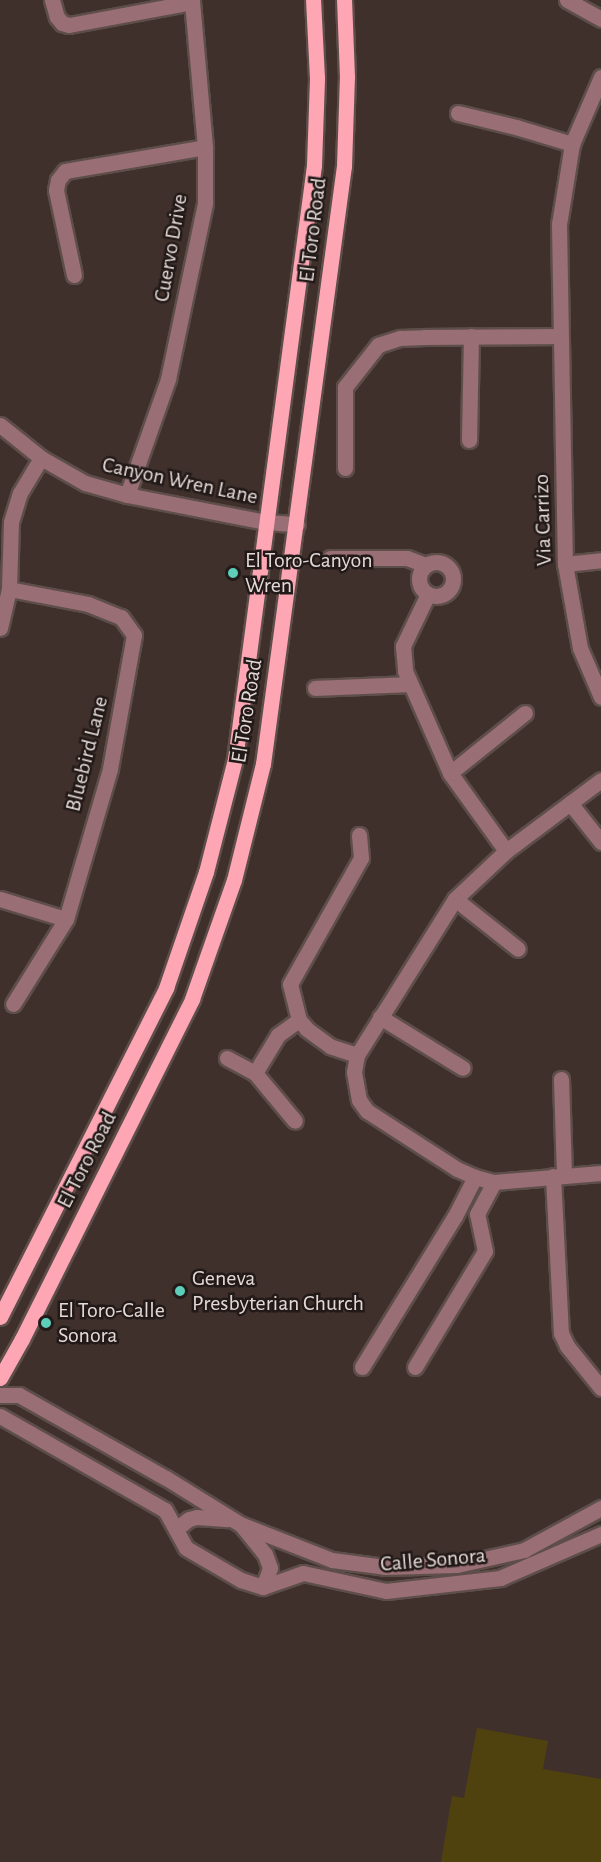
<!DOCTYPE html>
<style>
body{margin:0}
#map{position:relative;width:601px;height:1862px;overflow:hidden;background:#40302b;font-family:"Alegreya Sans",sans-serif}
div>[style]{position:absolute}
.green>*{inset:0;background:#50420e}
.roads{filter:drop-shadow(2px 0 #5e4e4a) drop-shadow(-2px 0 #5e4e4a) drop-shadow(0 2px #5e4e4a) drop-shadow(0 -2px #5e4e4a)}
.minor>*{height:15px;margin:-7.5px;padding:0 7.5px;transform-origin:7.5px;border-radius:7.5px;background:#996e75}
.minor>.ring{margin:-7.5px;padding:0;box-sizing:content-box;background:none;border:15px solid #996e75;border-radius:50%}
.major>*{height:15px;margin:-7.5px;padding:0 7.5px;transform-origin:7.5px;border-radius:7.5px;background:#fea6b4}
.dots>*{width:16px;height:16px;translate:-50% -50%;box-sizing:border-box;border:3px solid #221a18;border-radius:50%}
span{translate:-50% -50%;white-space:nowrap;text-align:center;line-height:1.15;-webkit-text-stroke:5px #221a18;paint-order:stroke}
.street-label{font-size:22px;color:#e4d9d6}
.poi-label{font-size:22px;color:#e4d9d6}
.left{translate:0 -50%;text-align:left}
</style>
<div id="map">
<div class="green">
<div style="clip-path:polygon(477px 1728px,548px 1741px,543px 1769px,601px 1779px,601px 1862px,441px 1862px,452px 1796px,464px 1798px)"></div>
</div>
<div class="roads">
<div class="minor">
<div style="left:52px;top:0;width:18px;rotate:74deg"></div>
<div style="left:57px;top:17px;width:8px;rotate:50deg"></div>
<div style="left:62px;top:23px;width:7px;rotate:16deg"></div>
<div style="left:69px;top:25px;width:125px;rotate:-10.6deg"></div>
<div style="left:567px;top:0;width:39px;rotate:29deg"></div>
<div style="left:601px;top:77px;width:73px;rotate:113.4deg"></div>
<div style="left:572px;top:144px;width:81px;rotate:99.2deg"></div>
<div style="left:559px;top:224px;width:340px;rotate:89deg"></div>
<div style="left:565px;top:564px;width:85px;rotate:79.9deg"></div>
<div style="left:580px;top:648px;width:53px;rotate:66.8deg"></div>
<div style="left:458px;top:113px;width:60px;rotate:13.6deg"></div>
<div style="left:516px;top:127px;width:59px;rotate:16.9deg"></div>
<div style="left:74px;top:275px;width:87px;rotate:-102deg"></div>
<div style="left:56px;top:190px;width:10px;rotate:-79deg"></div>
<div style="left:58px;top:180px;width:11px;rotate:-52deg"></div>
<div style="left:65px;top:171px;width:142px;rotate:-9.7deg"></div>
<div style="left:0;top:425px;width:53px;rotate:38.8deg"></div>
<div style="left:41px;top:458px;width:51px;rotate:29.6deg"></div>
<div style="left:85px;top:483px;width:44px;rotate:15.9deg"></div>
<div style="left:127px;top:495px;width:142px;rotate:11deg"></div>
<div style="left:266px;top:522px;width:31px;rotate:4deg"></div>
<div style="left:469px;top:440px;width:104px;rotate:-88.9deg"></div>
<div style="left:345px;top:468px;width:81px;rotate:-90deg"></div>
<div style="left:345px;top:387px;width:53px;rotate:-51.8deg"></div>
<div style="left:378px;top:345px;width:23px;rotate:-18deg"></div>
<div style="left:400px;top:338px;width:25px;rotate:-2deg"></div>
<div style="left:425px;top:337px;width:135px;rotate:-0.4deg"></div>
<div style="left:127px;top:495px;width:123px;rotate:-70.5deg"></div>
<div style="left:168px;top:379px;width:180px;rotate:-78.1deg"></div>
<div style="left:205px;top:203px;width:56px;rotate:-90deg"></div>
<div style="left:205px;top:147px;width:148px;rotate:-95.1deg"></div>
<div style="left:330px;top:558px;width:77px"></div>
<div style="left:407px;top:558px;width:19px;rotate:21deg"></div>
<div class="ring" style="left:419px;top:562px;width:19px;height:19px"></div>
<div style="left:565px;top:564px;width:36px;rotate:-6deg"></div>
<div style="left:9px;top:589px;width:80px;rotate:10.8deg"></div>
<div style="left:88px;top:604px;width:35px;rotate:22deg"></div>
<div style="left:121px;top:617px;width:22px;rotate:54deg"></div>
<div style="left:134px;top:635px;width:136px;rotate:100.2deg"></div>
<div style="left:110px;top:769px;width:156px;rotate:106.3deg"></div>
<div style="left:66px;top:919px;width:100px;rotate:121.9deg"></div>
<div style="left:428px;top:594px;width:58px;rotate:115.7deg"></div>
<div style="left:403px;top:646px;width:25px;rotate:85deg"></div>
<div style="left:405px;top:671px;width:111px;rotate:66.2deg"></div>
<div style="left:450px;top:773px;width:96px;rotate:54.3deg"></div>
<div style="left:0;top:628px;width:40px;rotate:-77deg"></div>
<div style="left:9px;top:589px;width:67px;rotate:-88.3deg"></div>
<div style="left:11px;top:522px;width:30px;rotate:-73deg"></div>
<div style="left:20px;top:493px;width:41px;rotate:-59deg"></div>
<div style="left:315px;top:688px;width:95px;rotate:-2.4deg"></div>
<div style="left:450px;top:773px;width:96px;rotate:-38.7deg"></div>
<div style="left:601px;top:780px;width:119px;rotate:143.2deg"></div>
<div style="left:506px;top:851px;width:70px;rotate:136.7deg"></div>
<div style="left:455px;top:899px;width:184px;rotate:122.1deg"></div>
<div style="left:357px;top:1055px;width:17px;rotate:100deg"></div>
<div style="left:354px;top:1072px;width:28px;rotate:80deg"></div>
<div style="left:359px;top:1100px;width:14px;rotate:54deg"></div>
<div style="left:367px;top:1111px;width:107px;rotate:32.8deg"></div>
<div style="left:457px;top:1169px;width:20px;rotate:24deg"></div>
<div style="left:475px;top:1177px;width:20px;rotate:15deg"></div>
<div style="left:494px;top:1182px;width:107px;rotate:-4.8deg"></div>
<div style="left:570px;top:803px;width:50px;rotate:51.5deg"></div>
<div style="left:0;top:899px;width:69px;rotate:16.9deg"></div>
<div style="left:455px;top:899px;width:80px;rotate:38.4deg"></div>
<div style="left:380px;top:1017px;width:97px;rotate:31.6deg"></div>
<div style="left:357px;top:1055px;width:28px;rotate:-162deg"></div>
<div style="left:330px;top:1046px;width:29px;rotate:-144deg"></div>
<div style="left:307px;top:1029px;width:12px;rotate:-132deg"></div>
<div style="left:299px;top:1020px;width:37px;rotate:-104deg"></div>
<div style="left:290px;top:984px;width:145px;rotate:-60.6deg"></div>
<div style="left:361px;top:858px;width:23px;rotate:-95deg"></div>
<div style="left:227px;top:1058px;width:32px;rotate:28deg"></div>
<div style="left:255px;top:1073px;width:62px;rotate:50.2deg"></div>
<div style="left:255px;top:1073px;width:44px;rotate:-58.8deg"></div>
<div style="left:278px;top:1035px;width:26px;rotate:-36deg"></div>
<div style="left:561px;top:1079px;width:96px;rotate:88.2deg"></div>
<div style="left:553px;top:1176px;width:157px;rotate:87.1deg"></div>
<div style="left:561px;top:1333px;width:14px;rotate:65deg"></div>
<div style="left:567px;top:1346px;width:54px;rotate:51deg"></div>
<div style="left:362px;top:1367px;width:177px;rotate:-58.4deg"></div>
<div style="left:455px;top:1216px;width:44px;rotate:-62.9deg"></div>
<div style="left:415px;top:1367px;width:135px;rotate:-58.9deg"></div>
<div style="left:485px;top:1251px;width:38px;rotate:-102deg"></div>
<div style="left:477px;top:1214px;width:36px;rotate:-62deg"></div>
<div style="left:0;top:1395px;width:19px"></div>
<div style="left:19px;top:1395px;width:169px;rotate:29.5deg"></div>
<div style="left:166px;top:1478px;width:87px;rotate:31.9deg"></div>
<div style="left:240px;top:1524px;width:99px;rotate:21.4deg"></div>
<div style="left:332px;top:1560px;width:53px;rotate:7.5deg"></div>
<div style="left:385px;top:1567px;width:72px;rotate:-1.6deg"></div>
<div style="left:457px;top:1565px;width:69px;rotate:-12.6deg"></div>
<div style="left:524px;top:1550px;width:88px;rotate:-28.6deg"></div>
<div style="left:0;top:1416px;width:190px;rotate:29.7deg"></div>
<div style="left:165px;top:1510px;width:43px;rotate:61.1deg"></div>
<div style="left:186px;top:1548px;width:64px;rotate:30.2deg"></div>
<div style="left:241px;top:1580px;width:23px;rotate:18deg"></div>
<div style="left:263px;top:1587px;width:42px;rotate:-19.3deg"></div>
<div style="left:303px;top:1573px;width:85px;rotate:12.2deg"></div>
<div style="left:386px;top:1591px;width:115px;rotate:-6.5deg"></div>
<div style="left:500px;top:1578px;width:110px;rotate:-23.5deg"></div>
<div style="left:243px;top:1527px;width:35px;rotate:51deg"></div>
<div style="left:265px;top:1554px;width:15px;rotate:70deg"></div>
<div style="left:270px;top:1568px;width:20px;rotate:110deg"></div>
<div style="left:176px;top:1529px;width:16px;rotate:-38deg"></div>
<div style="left:189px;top:1519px;width:8px;rotate:-14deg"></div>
<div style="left:197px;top:1517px;width:31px;rotate:4deg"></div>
</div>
<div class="major">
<div style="left:0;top:1317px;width:369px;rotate:-63.2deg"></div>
<div style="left:166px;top:988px;width:123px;rotate:-71deg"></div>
<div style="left:206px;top:872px;width:117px;rotate:-75.6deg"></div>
<div style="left:235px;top:759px;width:599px;rotate:-82.42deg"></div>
<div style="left:314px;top:165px;width:87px;rotate:-88deg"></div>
<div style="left:317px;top:78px;width:78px;rotate:-92.9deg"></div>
<div style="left:0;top:1378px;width:45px;rotate:-60.6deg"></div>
<div style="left:22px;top:1339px;width:380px;rotate:-63.4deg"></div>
<div style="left:192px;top:999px;width:126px;rotate:-70.6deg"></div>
<div style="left:234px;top:880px;width:120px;rotate:-76deg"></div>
<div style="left:263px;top:764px;width:603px;rotate:-82.29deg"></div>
<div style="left:344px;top:166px;width:89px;rotate:-88.1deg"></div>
<div style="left:347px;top:77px;width:77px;rotate:-92.2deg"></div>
</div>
</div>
<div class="dots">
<div style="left:233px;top:573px;background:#5dceb9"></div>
<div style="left:180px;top:1291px;background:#5dceb9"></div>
<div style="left:46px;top:1323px;background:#5dceb9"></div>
</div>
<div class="street-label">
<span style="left:313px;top:230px;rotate:-83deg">El Toro Road</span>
<span style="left:171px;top:248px;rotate:-80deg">Cuervo Drive</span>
<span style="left:180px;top:481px;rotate:12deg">Canyon Wren Lane</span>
<span style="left:543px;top:520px;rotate:-92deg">Via Carrizo</span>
<span style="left:247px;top:711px;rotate:-81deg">El Toro Road</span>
<span style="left:87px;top:754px;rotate:-76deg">Bluebird Lane</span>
<span style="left:87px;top:1160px;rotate:-63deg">El Toro Road</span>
<span style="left:433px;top:1560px;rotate:-5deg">Calle Sonora</span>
</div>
<div class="poi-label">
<span class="left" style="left:245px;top:573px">El Toro-Canyon<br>Wren</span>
<span class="left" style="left:192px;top:1291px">Geneva<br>Presbyterian Church</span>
<span class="left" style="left:58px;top:1323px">El Toro-Calle<br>Sonora</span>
</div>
</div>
